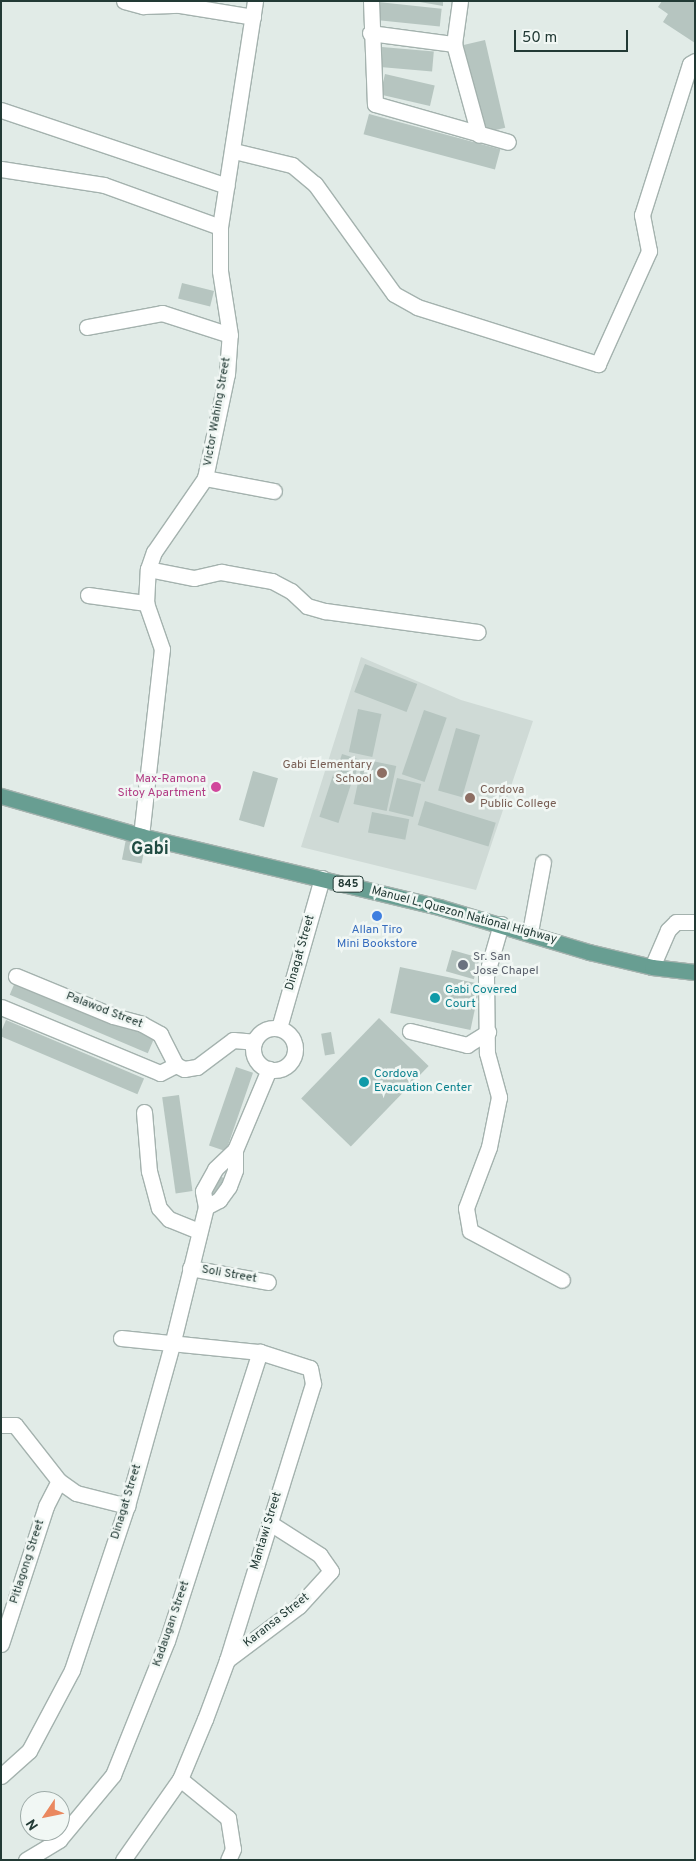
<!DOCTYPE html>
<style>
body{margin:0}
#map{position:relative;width:696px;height:1861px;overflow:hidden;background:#e1ebe7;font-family:Overpass,sans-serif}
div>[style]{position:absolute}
.built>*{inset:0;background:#cfdad6}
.building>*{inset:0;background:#b6c5c0;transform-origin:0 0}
.roads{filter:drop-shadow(1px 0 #a4b2ae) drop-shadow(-1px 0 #a4b2ae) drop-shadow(0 1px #a4b2ae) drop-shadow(0 -1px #a4b2ae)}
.minor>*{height:15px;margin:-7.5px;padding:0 7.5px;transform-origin:7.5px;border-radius:7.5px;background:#fff}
.minor>.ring{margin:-7.5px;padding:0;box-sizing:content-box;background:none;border:15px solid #fff;border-radius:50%}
.major>*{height:15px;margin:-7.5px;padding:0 7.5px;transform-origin:7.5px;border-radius:7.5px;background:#689e92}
.dots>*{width:14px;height:14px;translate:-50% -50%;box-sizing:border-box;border:2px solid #f1f7f4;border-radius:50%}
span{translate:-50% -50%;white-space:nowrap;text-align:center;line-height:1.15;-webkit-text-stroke:5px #f1f7f4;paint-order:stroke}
.shield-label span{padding:1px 4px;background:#f1f7f4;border:1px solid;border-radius:4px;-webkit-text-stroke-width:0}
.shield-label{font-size:11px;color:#223a35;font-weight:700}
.street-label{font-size:12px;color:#223a35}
.education-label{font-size:12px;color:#785e54}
.right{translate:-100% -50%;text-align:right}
.left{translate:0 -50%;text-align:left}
.hotel-label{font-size:12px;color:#b23c85}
.shop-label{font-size:12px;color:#366cbe}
.worship-label{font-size:12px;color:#5b616d}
.culture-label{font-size:12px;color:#0d838f}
.district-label{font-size:18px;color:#1f4b42;font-weight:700}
.frame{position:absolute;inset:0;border:2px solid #223a35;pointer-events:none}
.north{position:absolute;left:20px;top:1791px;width:50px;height:50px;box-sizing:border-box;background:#f1f7f4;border:1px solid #9eaba8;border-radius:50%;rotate:236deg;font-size:14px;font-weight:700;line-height:20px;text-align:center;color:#223a35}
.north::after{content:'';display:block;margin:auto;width:18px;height:22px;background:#ea885f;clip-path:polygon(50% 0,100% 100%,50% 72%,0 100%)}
.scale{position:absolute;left:514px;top:30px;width:114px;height:22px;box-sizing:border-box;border:2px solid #223a35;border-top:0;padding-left:6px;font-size:15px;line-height:18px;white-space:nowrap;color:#223a35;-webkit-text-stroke:4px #f1f7f4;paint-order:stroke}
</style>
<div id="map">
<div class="built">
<div style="clip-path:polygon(361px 657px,461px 700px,533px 721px,476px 890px,301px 847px)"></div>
</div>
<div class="building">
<div style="clip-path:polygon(414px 1px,443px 1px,443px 6px)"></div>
<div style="clip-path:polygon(662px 1px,695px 1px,695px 43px,663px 22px,668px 14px,658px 7px)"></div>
<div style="left:378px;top:2px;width:64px;height:18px;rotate:6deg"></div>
<div style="left:485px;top:40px;width:90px;height:22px;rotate:77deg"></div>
<div style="left:382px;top:47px;width:52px;height:20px;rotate:5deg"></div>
<div style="left:385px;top:74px;width:51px;height:21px;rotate:13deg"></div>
<div style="left:369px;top:114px;width:136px;height:21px;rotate:15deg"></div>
<div style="left:182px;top:283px;width:33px;height:16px;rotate:14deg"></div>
<div style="left:365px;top:664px;width:56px;height:30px;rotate:21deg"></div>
<div style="left:358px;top:709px;width:24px;height:44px;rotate:12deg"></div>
<div style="left:424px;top:710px;width:24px;height:68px;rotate:19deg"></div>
<div style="left:456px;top:728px;width:25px;height:65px;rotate:16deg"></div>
<div style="left:342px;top:754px;width:19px;height:18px;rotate:18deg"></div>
<div style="left:363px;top:759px;width:34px;height:46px;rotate:12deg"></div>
<div style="left:253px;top:771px;width:26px;height:51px;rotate:16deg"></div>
<div style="left:333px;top:775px;width:20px;height:44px;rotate:18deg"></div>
<div style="left:397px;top:778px;width:25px;height:34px;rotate:14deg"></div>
<div style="left:425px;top:801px;width:74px;height:25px;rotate:17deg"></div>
<div style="left:372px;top:812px;width:38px;height:21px;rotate:11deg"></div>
<div style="left:126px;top:839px;width:20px;height:21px;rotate:11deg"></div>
<div style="left:452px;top:950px;width:29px;height:22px;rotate:16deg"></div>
<div style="left:400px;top:967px;width:82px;height:47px;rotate:12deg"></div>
<div style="left:16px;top:980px;width:150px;height:16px;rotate:23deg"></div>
<div style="left:379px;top:1018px;width:69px;height:112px;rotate:44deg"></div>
<div style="left:6px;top:1020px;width:150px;height:17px;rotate:23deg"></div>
<div style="left:331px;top:1032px;width:22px;height:10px;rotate:80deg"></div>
<div style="left:236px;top:1067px;width:18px;height:83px;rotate:19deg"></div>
<div style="left:179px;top:1095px;width:97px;height:17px;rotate:82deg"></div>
<div style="left:220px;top:1176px;width:8px;height:21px;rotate:30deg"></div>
</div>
<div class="roads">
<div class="minor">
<div style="left:124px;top:1px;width:20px;rotate:15deg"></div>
<div style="left:143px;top:6px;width:37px;rotate:-2deg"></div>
<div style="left:180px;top:5px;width:74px;rotate:9.3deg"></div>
<div style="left:371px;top:1px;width:103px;rotate:87.8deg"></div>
<div style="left:375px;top:104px;width:138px;rotate:15.9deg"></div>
<div style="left:460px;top:1px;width:43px;rotate:97.9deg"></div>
<div style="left:454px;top:44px;width:94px;rotate:74.6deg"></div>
<div style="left:370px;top:33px;width:85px;rotate:7.5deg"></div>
<div style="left:1px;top:110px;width:238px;rotate:18.6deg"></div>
<div style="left:234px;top:151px;width:60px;rotate:13.6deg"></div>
<div style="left:292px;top:165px;width:30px;rotate:40deg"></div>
<div style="left:315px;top:184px;width:135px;rotate:54.3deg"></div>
<div style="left:394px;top:294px;width:26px;rotate:29deg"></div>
<div style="left:417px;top:307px;width:190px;rotate:17.5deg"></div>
<div style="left:598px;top:364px;width:124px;rotate:-65.7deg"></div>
<div style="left:649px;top:251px;width:37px;rotate:-101deg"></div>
<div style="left:642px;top:215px;width:158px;rotate:-72.4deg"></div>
<div style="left:690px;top:64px;width:6px;rotate:-31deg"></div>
<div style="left:1px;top:169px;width:104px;rotate:8.8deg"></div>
<div style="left:104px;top:185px;width:123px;rotate:19.9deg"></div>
<div style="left:87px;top:327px;width:76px;rotate:-10.6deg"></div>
<div style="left:162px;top:313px;width:71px;rotate:17.9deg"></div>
<div style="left:205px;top:478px;width:70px;rotate:10.7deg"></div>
<div style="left:148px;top:569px;width:47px;rotate:11.1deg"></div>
<div style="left:194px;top:578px;width:28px;rotate:-13deg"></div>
<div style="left:221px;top:572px;width:52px;rotate:10deg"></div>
<div style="left:272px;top:581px;width:21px;rotate:28deg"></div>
<div style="left:291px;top:591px;width:22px;rotate:43deg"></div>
<div style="left:307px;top:606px;width:19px;rotate:16deg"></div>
<div style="left:325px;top:611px;width:154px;rotate:7.8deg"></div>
<div style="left:88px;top:595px;width:59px;rotate:7.9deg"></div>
<div style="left:141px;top:836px;width:188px;rotate:-83.6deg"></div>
<div style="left:162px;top:649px;width:49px;rotate:-109.2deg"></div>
<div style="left:146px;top:603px;width:34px;rotate:-87deg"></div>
<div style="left:148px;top:569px;width:18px;rotate:-71deg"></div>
<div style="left:154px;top:552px;width:90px;rotate:-55.4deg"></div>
<div style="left:205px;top:478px;width:106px;rotate:-78.1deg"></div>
<div style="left:227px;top:374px;width:39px;rotate:-86deg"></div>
<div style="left:230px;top:335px;width:65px;rotate:-98.9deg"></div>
<div style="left:220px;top:271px;width:44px;rotate:-90deg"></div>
<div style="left:220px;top:227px;width:229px;rotate:-81.2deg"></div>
<div style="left:501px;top:924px;width:54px;rotate:106.1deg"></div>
<div style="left:486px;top:976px;width:77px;rotate:89.3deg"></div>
<div style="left:487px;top:1053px;width:46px;rotate:74.7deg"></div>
<div style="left:499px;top:1097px;width:51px;rotate:101.3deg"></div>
<div style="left:489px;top:1147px;width:65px;rotate:110.7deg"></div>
<div style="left:466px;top:1208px;width:23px;rotate:80deg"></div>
<div style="left:470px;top:1231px;width:104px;rotate:28deg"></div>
<div style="left:530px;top:932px;width:71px;rotate:-79.5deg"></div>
<div style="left:652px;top:967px;width:40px;rotate:-66.6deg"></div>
<div style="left:668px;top:930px;width:11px;rotate:-45deg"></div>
<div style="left:676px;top:922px;width:19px"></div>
<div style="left:16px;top:976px;width:105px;rotate:22.4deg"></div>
<div style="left:113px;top:1016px;width:30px;rotate:15deg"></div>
<div style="left:142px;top:1024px;width:21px;rotate:29deg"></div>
<div style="left:160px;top:1034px;width:35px;rotate:63deg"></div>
<div style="left:176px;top:1065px;width:9px;rotate:27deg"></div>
<div style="left:184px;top:1069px;width:13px;rotate:-9deg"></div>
<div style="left:197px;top:1067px;width:45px;rotate:-36.9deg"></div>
<div style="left:233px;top:1040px;width:21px;rotate:5deg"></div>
<div style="left:1px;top:1007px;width:172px;rotate:22.5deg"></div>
<div style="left:160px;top:1073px;width:18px;rotate:-27deg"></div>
<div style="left:279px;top:1028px;width:156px;rotate:-74deg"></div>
<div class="ring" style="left:253px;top:1028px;width:27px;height:27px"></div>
<div style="left:410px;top:1031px;width:59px;rotate:13.8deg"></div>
<div style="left:467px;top:1045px;width:25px;rotate:-32deg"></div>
<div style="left:144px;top:1112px;width:59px;rotate:85.2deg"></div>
<div style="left:149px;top:1171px;width:38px;rotate:75deg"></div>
<div style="left:159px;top:1208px;width:15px;rotate:48deg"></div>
<div style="left:169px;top:1219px;width:32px;rotate:22deg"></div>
<div style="left:206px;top:1207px;width:15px;rotate:-28deg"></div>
<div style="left:219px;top:1200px;width:17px;rotate:-54deg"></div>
<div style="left:229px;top:1186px;width:17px;rotate:-69deg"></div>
<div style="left:235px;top:1170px;width:20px;rotate:-90deg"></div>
<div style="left:235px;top:1150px;width:88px;rotate:-67.2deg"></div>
<div style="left:190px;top:1268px;width:79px;rotate:10.2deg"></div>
<div style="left:121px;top:1338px;width:140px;rotate:5.8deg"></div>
<div style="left:260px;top:1352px;width:52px;rotate:17.7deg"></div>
<div style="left:310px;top:1368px;width:16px;rotate:79deg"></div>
<div style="left:313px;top:1384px;width:289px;rotate:107.3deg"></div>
<div style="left:227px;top:1660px;width:63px;rotate:110.4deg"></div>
<div style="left:205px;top:1719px;width:65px;rotate:112.6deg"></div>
<div style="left:180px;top:1779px;width:99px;rotate:125.1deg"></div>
<div style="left:1px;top:1425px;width:14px"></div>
<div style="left:15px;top:1425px;width:71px;rotate:51.8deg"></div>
<div style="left:59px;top:1481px;width:21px;rotate:35deg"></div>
<div style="left:76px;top:1493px;width:53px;rotate:14.3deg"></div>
<div style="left:1px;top:1644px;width:145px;rotate:-71.9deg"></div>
<div style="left:46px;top:1506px;width:28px;rotate:-63deg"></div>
<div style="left:227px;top:1660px;width:90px;rotate:-36.9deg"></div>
<div style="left:299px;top:1606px;width:47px;rotate:-47.6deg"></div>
<div style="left:331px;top:1571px;width:19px;rotate:-125deg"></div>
<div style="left:320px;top:1555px;width:59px;rotate:-147.4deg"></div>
<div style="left:1px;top:1776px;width:38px;rotate:-42deg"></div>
<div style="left:29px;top:1751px;width:92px;rotate:-62deg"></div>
<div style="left:72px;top:1670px;width:173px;rotate:-71.5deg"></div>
<div style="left:127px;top:1506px;width:171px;rotate:-74.4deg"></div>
<div style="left:173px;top:1341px;width:138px;rotate:-76.2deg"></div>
<div style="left:206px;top:1207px;width:16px;rotate:-101deg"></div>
<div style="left:203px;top:1191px;width:25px;rotate:-61deg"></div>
<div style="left:215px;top:1169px;width:28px;rotate:-44deg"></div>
<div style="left:180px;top:1779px;width:62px;rotate:39.1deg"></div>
<div style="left:228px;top:1818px;width:31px;rotate:81deg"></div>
<div style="left:233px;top:1849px;width:12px;rotate:114deg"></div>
<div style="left:26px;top:1860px;width:39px;rotate:-31deg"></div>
<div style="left:59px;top:1840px;width:85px;rotate:-50.3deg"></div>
<div style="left:113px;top:1775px;width:144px;rotate:-68.1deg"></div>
<div style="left:167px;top:1641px;width:304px;rotate:-72.2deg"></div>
</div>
<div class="major">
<div style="left:1px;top:796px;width:146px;rotate:15.9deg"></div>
<div style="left:141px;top:836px;width:306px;rotate:13.4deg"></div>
<div style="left:439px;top:907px;width:157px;rotate:16.7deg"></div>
<div style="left:589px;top:952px;width:65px;rotate:13.4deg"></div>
<div style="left:652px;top:967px;width:43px;rotate:6.6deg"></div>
</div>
</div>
<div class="dots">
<div style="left:382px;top:773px;background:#8d6e63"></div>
<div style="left:216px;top:787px;background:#d1479c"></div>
<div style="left:470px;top:798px;background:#8d6e63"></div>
<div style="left:377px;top:916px;background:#3f7fe0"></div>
<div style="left:463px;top:965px;background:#6b7280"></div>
<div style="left:435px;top:998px;background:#0f9aa8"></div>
<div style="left:364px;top:1082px;background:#0f9aa8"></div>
</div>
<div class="shield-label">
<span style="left:348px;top:884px">845</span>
</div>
<div class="street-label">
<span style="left:218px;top:412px;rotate:-80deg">Victor Wahing Street</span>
<span style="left:464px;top:916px;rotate:15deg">Manuel L. Quezon National Highway</span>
<span style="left:301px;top:953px;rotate:-74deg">Dinagat Street</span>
<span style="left:104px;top:1011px;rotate:21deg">Palawod Street</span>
<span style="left:229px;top:1275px;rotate:10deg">Soli Street</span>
<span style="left:127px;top:1502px;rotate:-73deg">Dinagat Street</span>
<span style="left:267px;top:1531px;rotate:-73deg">Mantawi Street</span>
<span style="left:28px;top:1562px;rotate:-72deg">Pitlagong Street</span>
<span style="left:277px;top:1621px;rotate:-38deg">Karansa Street</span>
<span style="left:172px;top:1624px;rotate:-71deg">Kadaugan Street</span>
</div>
<div class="education-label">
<span class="right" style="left:372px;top:773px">Gabi Elementary<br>School</span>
<span class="left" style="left:480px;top:798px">Cordova<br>Public College</span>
</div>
<div class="hotel-label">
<span class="right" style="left:206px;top:787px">Max-Ramona<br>Sitoy Apartment</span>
</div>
<div class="shop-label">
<span style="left:377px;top:938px">Allan Tiro<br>Mini Bookstore</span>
</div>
<div class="worship-label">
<span class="left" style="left:473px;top:965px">Sr. San<br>Jose Chapel</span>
</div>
<div class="culture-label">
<span class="left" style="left:445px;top:998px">Gabi Covered<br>Court</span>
<span class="left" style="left:374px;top:1082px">Cordova<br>Evacuation Center</span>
</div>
<div class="district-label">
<span style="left:150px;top:850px">Gabi</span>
</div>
<div class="frame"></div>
<div class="north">N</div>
<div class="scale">50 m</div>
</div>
